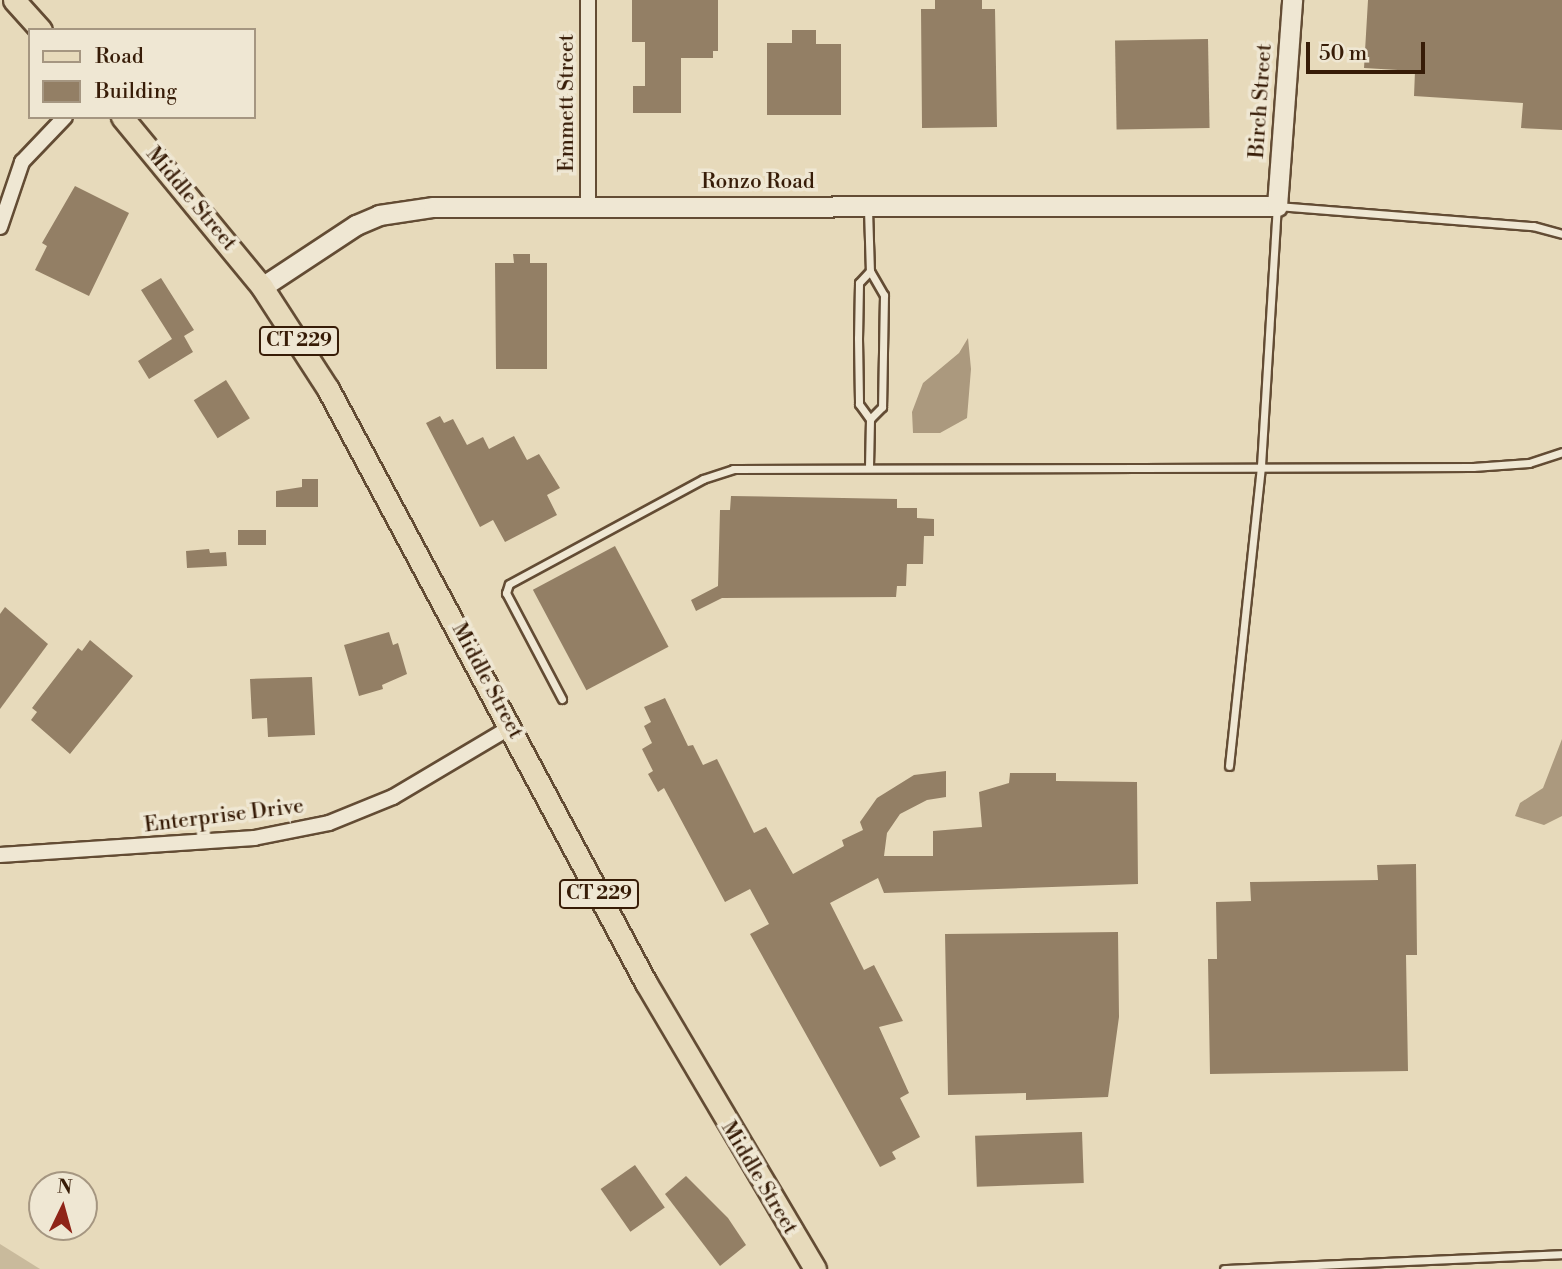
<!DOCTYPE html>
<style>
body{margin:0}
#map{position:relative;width:1562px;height:1269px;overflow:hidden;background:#e7dabb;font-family:"Libre Bodoni",serif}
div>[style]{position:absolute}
.green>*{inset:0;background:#c9ba9c}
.water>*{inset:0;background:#ab997e}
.building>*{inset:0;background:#937f65;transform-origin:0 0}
.roads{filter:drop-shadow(2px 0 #634c34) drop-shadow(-2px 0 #634c34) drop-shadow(0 2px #634c34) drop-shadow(0 -2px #634c34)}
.service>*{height:7px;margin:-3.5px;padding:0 3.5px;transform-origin:3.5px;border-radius:3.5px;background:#efe7d3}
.minor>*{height:14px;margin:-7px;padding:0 7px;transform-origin:7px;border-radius:7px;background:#efe7d3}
.secondary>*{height:19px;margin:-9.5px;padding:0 9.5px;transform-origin:9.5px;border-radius:9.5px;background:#efe7d3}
.primary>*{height:21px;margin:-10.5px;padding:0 10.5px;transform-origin:10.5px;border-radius:10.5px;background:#e7dabb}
span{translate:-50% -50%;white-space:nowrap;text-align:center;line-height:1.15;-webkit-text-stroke:7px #efe7d3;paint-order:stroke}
.shield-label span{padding:2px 5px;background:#efe7d3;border:2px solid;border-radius:5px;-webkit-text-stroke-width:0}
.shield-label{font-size:19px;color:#371c07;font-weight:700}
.street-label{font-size:21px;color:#371c07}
.legend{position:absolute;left:28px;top:28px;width:228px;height:91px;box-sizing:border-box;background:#efe7d3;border:2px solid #a59681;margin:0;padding:9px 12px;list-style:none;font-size:21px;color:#371c07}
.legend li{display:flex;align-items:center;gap:14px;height:35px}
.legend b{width:35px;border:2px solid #a59681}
.north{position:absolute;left:28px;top:1171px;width:70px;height:70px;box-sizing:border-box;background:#efe7d3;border:2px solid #a59681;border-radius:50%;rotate:5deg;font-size:19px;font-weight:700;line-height:28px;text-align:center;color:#371c07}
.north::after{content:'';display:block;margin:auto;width:24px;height:32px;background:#8f2418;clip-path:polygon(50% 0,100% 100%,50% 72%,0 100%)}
.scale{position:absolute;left:1306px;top:42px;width:119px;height:32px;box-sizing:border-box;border:4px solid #371c07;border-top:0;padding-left:9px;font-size:21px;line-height:24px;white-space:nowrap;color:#371c07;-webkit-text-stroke:5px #efe7d3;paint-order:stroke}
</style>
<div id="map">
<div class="green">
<div style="clip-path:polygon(0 1244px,40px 1269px,0 1269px)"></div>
</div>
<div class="water">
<div style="clip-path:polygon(968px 338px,971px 369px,967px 418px,940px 433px,913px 433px,912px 412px,923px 383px,959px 353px)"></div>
<div style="clip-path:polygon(1562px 739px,1562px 816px,1544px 825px,1515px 816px,1520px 803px,1543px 788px)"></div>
</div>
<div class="building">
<div style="clip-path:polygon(632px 0,718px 0,718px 51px,713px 51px,713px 58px,681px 58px,681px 113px,633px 113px,633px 86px,645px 86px,645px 42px,632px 42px)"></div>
<div style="clip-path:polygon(935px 0,982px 0,982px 9px,995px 9px,997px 127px,922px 128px,921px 9px,935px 9px)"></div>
<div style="clip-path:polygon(1368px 0,1562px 0,1562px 130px,1521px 128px,1523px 103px,1414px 96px,1415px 71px,1364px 68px)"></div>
<div style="clip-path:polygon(792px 30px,816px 30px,816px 44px,841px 44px,841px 115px,767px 115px,767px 43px,792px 43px)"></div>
<div style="left:1208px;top:39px;width:89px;height:93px;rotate:89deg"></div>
<div style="clip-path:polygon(75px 186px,129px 213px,89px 296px,35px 270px,47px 246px,42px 243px)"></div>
<div style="clip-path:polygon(513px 254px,530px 254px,530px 263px,547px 263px,547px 369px,496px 369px,495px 263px,514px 263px)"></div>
<div style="clip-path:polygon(161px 278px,194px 330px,184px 336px,193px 352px,149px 379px,138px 361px,172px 339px,141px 290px)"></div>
<div style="left:226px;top:380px;width:45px;height:38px;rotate:58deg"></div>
<div style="clip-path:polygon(440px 416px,444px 423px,453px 419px,467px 445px,483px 437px,489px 449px,514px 436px,527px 460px,539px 454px,560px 488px,547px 495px,557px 515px,505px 542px,493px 520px,480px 527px,426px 423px)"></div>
<div style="clip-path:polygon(302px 479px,318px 479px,318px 507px,276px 507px,276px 491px,302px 487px)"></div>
<div style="clip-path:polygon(731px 496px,897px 499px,897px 508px,917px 508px,917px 518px,934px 519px,934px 536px,924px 536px,923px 564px,907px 564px,906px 586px,897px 586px,896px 597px,722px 598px,696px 611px,691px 600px,718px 586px,720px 510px,730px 510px)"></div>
<div style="left:238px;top:530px;width:28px;height:15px"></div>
<div style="left:615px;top:546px;width:114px;height:93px;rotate:62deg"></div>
<div style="clip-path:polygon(209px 549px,210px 553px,226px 552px,227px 566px,187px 568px,186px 551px)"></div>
<div style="clip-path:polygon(5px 607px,48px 644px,0 709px,0 614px)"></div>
<div style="clip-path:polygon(389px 632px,393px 645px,398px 643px,407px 674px,382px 685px,383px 689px,359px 696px,344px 645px)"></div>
<div style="clip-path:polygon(90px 640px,133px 676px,70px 754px,31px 720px,37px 712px,32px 708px,78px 648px,82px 651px)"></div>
<div style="clip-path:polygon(312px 677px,315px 735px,268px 737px,267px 718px,252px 719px,250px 679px)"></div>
<div style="clip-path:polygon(665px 698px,688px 746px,693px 745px,703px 765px,717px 759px,754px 833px,766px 827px,793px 874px,844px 846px,842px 840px,863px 830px,860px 822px,877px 798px,914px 775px,946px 771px,946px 797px,927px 800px,900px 814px,887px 833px,884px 856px,933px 856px,933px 831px,982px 827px,979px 792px,1009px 783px,1010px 773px,1056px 773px,1056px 781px,1137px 782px,1138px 884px,884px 893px,878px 878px,830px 903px,864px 970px,874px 965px,903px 1021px,879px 1027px,909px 1093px,900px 1098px,920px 1137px,892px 1152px,896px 1159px,880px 1167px,750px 934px,769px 924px,750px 889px,725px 902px,664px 788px,658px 792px,648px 774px,653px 771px,642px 749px,652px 743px,644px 726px,651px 722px,644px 707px)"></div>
<div style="clip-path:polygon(1416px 864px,1417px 955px,1406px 955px,1408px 1071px,1210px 1074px,1208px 959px,1217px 959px,1216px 902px,1251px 901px,1250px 882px,1378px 880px,1377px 865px)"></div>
<div style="clip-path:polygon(1118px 932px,1119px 1017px,1108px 1097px,1026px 1100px,1026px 1093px,948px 1095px,945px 934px)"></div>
<div style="left:1082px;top:1132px;width:51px;height:107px;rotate:88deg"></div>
<div style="left:635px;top:1165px;width:52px;height:42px;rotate:55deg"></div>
<div style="clip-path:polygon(686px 1176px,728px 1218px,746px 1245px,720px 1266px,665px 1194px)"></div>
</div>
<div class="roads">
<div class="service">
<div style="left:868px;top:209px;width:62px;rotate:88.2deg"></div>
<div style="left:870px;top:271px;width:28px;rotate:60deg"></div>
<div style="left:884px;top:295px;width:112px;rotate:91deg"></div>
<div style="left:882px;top:407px;width:17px;rotate:135deg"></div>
<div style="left:870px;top:419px;width:49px;rotate:91.2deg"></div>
<div style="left:870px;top:271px;width:16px;rotate:133deg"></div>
<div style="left:859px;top:283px;width:55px;rotate:91deg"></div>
<div style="left:858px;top:338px;width:66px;rotate:89.1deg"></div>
<div style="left:859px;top:404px;width:19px;rotate:54deg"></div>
<div style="left:562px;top:699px;width:120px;rotate:-117.8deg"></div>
<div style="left:506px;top:593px;width:9px;rotate:-72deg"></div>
<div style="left:509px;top:584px;width:221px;rotate:-28.4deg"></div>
<div style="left:703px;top:479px;width:32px;rotate:-18deg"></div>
<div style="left:733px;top:469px;width:740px;rotate:-0.15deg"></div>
<div style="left:1473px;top:467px;width:56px;rotate:-4.1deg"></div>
<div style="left:1529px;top:463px;width:35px;rotate:-18deg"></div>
<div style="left:1229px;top:766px;width:302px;rotate:-83.9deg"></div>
<div style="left:1261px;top:466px;width:260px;rotate:-86.5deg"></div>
<div style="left:1277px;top:206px;width:257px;rotate:4.5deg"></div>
<div style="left:1533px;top:226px;width:30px;rotate:15deg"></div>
<div style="left:1224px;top:1269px;width:338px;rotate:-2.5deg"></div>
</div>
<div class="minor">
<div style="left:588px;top:0;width:205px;rotate:90deg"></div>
<div style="left:0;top:227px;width:69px;rotate:-71.3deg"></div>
<div style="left:22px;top:162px;width:62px;rotate:-46.3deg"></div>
<div style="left:0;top:855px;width:255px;rotate:-3.8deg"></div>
<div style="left:254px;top:838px;width:76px;rotate:-11.3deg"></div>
<div style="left:329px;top:823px;width:69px;rotate:-22.1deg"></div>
<div style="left:393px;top:797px;width:137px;rotate:-30.7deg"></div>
</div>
<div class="secondary">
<div style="left:262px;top:287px;width:113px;rotate:-33.4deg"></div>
<div style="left:356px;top:225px;width:25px;rotate:-23deg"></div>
<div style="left:379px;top:215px;width:55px;rotate:-8.4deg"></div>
<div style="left:433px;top:207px;width:844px;rotate:-0.07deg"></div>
<div style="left:1277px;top:206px;width:207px;rotate:-85.8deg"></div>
</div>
<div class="primary">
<div style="left:14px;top:0;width:40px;rotate:48deg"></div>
<div style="left:122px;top:117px;width:220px;rotate:50.5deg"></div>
<div style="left:262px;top:287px;width:121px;rotate:57.1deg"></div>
<div style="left:328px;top:389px;width:674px;rotate:61.84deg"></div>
<div style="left:646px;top:983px;width:332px;rotate:59.4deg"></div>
</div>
</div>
<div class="shield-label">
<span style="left:299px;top:341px">CT 229</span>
<span style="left:599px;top:894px">CT 229</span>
</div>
<div class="street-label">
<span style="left:1261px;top:101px;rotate:-86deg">Birch Street</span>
<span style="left:567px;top:103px;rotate:-90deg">Emmett Street</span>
<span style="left:758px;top:182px">Ronzo Road</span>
<span style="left:191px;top:199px;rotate:50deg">Middle Street</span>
<span style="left:487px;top:681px;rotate:62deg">Middle Street</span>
<span style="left:224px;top:816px;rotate:-7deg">Enterprise Drive</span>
<span style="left:759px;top:1178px;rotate:59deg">Middle Street</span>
</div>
<ul class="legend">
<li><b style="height:9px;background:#e7dabb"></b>Road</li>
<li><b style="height:19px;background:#937f65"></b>Building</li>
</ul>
<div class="north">N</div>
<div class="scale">50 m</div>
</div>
